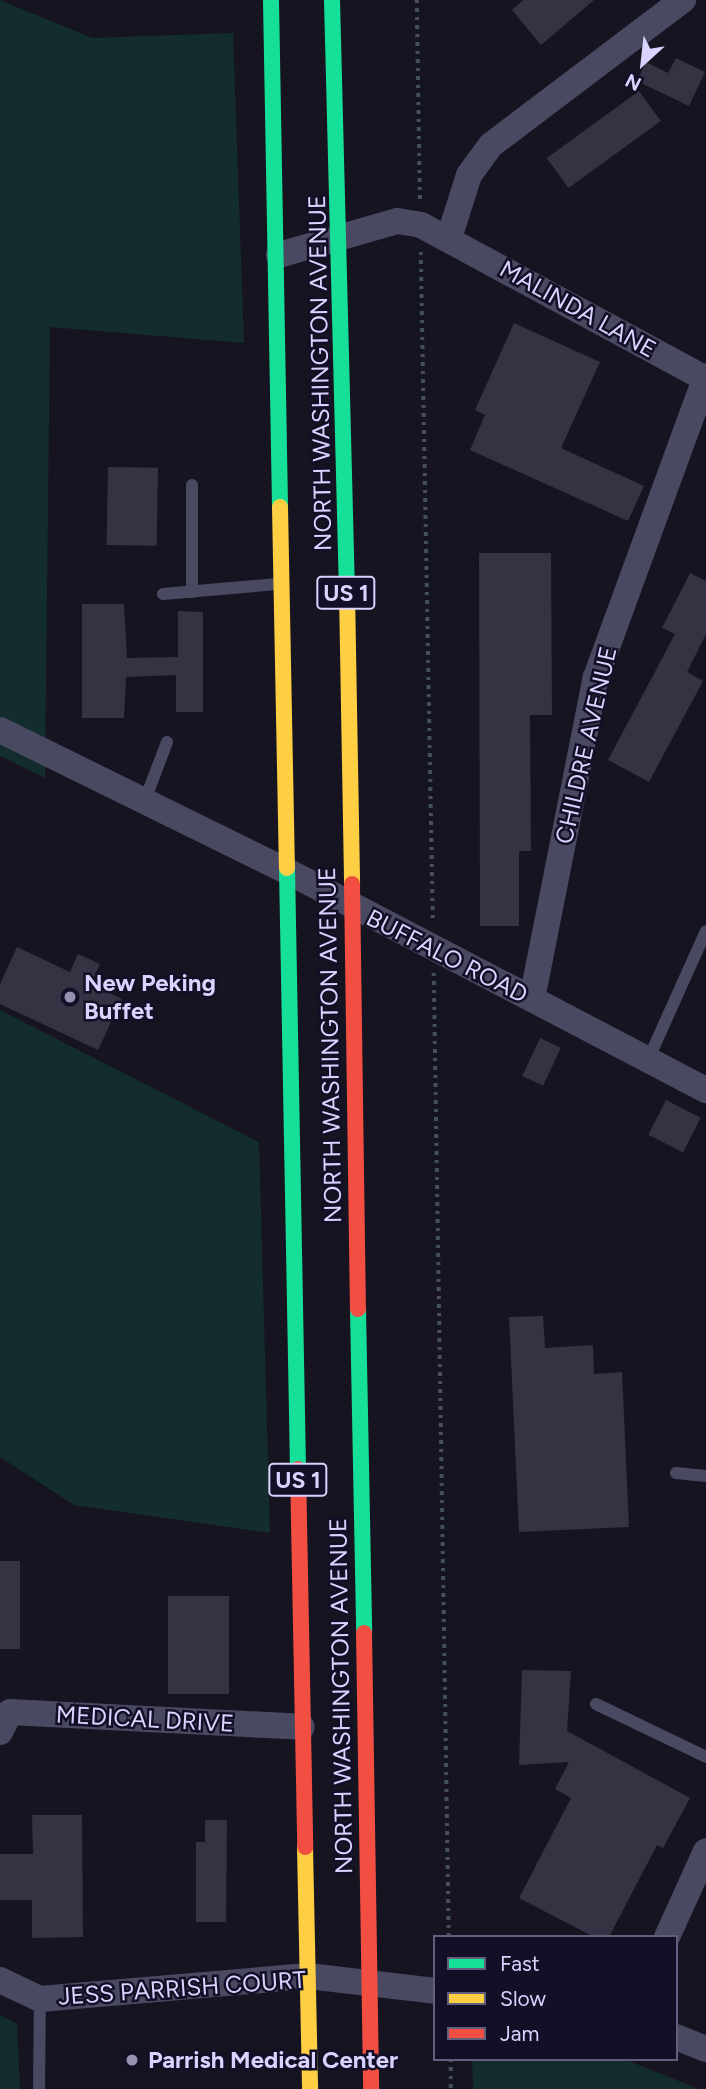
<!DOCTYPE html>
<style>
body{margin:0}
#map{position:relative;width:706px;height:2089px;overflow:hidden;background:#161421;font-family:Figtree,sans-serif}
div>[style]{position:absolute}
.green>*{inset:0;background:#132c2d}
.building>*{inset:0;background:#343243;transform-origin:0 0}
.path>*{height:3.5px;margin-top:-1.75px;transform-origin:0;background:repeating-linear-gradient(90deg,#44505f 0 3.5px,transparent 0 8.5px)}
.lane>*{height:12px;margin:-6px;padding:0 6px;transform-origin:6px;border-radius:6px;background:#4a4962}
.street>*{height:26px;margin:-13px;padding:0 13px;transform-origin:13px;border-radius:13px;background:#4a4962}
.fast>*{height:16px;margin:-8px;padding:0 8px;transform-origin:8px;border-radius:8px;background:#16e098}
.slow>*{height:16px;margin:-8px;padding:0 8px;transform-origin:8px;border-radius:8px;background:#ffcf43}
.jam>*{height:16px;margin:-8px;padding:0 8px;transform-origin:8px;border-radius:8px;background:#f24e42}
.dots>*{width:19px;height:19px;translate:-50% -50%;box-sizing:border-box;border:4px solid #130f26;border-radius:50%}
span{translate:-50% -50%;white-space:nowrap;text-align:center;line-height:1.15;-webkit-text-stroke:5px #130f26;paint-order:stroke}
.shield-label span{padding:2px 5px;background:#130f26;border:2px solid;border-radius:5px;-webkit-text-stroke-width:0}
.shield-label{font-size:23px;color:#d9d4ff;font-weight:700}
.street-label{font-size:24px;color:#d9d4ff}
.poi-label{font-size:24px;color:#d9d4ff;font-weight:700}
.left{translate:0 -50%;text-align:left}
.legend{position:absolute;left:433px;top:1935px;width:245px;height:126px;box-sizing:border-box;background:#130f26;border:2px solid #625e7d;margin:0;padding:9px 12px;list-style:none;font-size:21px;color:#d9d4ff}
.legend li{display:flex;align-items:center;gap:14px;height:35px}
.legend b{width:35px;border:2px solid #625e7d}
.north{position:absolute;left:608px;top:28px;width:70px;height:70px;-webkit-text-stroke:5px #130f26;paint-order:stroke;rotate:207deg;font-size:19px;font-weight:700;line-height:28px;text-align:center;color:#d9d4ff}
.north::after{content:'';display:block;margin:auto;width:24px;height:32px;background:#d9d4ff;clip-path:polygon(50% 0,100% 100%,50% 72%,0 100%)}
</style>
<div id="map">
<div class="green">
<div style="clip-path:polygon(0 0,92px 38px,233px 33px,244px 343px,50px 327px,45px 778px,0 756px)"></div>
<div style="clip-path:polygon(0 1010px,259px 1142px,270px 1533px,74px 1505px,0 1457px)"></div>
<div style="clip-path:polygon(0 2015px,17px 2024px,20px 2089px,0 2089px)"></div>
<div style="clip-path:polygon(472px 2059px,624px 2059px,699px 2089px,473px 2089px)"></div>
</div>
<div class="building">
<div style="clip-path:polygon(523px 0,594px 0,541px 45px,512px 10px)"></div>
<div style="clip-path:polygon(676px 58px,705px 72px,689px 106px,637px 81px,646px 62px,668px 73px)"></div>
<div style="left:639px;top:91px;width:37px;height:114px;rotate:54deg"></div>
<div style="clip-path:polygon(514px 323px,600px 362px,561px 448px,644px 486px,628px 521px,470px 450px,485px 415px,475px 410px)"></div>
<div style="left:108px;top:467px;width:50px;height:78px;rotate:1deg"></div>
<div style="clip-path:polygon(479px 553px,551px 553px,552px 715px,530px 715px,531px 851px,519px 851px,519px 926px,480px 926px)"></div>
<div style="clip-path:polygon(690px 573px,706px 581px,706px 634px,687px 672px,703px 681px,649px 782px,608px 760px,675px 634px,662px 628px)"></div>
<div style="clip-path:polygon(82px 604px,124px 604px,127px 658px,178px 657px,178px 611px,203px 612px,203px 712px,176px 712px,176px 675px,126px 677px,124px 718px,82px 718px)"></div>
<div style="clip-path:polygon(17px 947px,70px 972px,78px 954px,100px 964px,91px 984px,122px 999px,98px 1050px,0 1004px,0 984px)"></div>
<div style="left:540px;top:1038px;width:23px;height:42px;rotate:25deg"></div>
<div style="left:666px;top:1100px;width:39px;height:39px;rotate:27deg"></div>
<div style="clip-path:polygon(543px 1316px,545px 1348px,593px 1345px,594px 1374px,622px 1372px,629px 1527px,519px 1532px,509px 1317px)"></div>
<div style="left:0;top:1561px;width:20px;height:88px"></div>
<div style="left:168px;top:1596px;width:61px;height:98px"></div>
<div style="clip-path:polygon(522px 1670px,571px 1671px,567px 1731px,690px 1798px,663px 1848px,657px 1845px,609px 1937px,594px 1937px,519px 1898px,571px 1798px,555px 1789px,569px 1762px,519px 1765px)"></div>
<div style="clip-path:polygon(32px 1815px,82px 1815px,83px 1937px,32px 1938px,32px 1900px,0 1900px,0 1854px,33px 1854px)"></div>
<div style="clip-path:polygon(205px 1820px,227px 1820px,226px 1922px,196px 1922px,196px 1842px,205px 1842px)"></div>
</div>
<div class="path">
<div style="left:417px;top:0;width:202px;rotate:89.1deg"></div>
<div style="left:421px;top:252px;width:668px;rotate:88.97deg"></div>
<div style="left:434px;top:973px;width:964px;rotate:89.11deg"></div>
<div style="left:451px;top:2059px;width:30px;rotate:90deg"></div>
</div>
<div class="lane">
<div style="left:192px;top:485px;width:107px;rotate:90deg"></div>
<div style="left:163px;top:594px;width:115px;rotate:-5deg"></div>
<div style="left:145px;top:800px;width:62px;rotate:-69.2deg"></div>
<div style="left:648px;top:1060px;width:141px;rotate:-65.8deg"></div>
<div style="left:676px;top:1473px;width:30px;rotate:6deg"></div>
<div style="left:596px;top:1704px;width:122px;rotate:25.7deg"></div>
<div style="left:39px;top:2089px;width:90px;rotate:-89.4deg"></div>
</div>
<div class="street">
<div style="left:449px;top:238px;width:66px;rotate:-72.4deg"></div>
<div style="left:469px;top:175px;width:37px;rotate:-54deg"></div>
<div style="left:491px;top:145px;width:241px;rotate:-37.1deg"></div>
<div style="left:279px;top:255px;width:123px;rotate:-16.1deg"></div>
<div style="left:397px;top:221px;width:24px;rotate:9deg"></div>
<div style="left:421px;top:225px;width:324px;rotate:28.4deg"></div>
<div style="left:0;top:730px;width:320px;rotate:26.2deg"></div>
<div style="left:287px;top:871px;width:473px;rotate:27.6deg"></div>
<div style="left:532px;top:999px;width:328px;rotate:-78.8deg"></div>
<div style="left:596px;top:677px;width:320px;rotate:-69.9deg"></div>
<div style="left:0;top:1732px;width:22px;rotate:-63deg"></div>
<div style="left:10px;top:1712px;width:292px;rotate:2.9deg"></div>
<div style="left:667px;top:1937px;width:94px;rotate:-65.6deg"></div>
<div style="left:0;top:1980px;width:44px;rotate:25.4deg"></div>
<div style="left:40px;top:1999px;width:269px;rotate:-4.9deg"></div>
<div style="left:308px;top:1976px;width:128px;rotate:6.7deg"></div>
<div style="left:676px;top:2037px;width:32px;rotate:22deg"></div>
</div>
<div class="fast">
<div style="left:271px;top:0;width:507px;rotate:88.98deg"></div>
<div style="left:332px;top:0;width:592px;rotate:88.55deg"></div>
<div style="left:287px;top:868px;width:601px;rotate:88.95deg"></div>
<div style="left:358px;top:1309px;width:324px;rotate:88.9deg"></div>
</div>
<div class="slow">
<div style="left:280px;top:507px;width:361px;rotate:88.9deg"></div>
<div style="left:347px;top:592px;width:292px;rotate:89deg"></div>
<div style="left:305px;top:1847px;width:242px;rotate:88.8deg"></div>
</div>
<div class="jam">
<div style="left:352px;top:884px;width:425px;rotate:89.2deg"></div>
<div style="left:298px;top:1469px;width:378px;rotate:88.9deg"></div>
<div style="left:364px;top:1633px;width:456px;rotate:89.1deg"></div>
</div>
<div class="dots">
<div style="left:70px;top:997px;background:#9591b1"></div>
<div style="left:132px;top:2060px;background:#9591b1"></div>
</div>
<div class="shield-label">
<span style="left:346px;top:593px">US 1</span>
<span style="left:298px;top:1480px">US 1</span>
</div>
<div class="street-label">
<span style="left:578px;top:309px;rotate:29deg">MALINDA LANE</span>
<span style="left:320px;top:373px;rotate:-91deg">NORTH WASHINGTON AVENUE</span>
<span style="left:586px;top:745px;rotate:-77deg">CHILDRE AVENUE</span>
<span style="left:447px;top:956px;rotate:27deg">BUFFALO ROAD</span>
<span style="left:330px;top:1045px;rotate:-91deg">NORTH WASHINGTON AVENUE</span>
<span style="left:341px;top:1696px;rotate:-91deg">NORTH WASHINGTON AVENUE</span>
<span style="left:145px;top:1719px;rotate:3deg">MEDICAL DRIVE</span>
<span style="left:182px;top:1988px;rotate:-4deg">JESS PARRISH COURT</span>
</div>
<div class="poi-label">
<span class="left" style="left:84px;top:997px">New Peking<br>Buffet</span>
<span class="left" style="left:148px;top:2060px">Parrish Medical Center</span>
</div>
<ul class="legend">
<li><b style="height:9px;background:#16e098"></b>Fast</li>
<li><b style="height:9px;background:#ffcf43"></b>Slow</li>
<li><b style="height:9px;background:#f24e42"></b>Jam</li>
</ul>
<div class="north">N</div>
</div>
